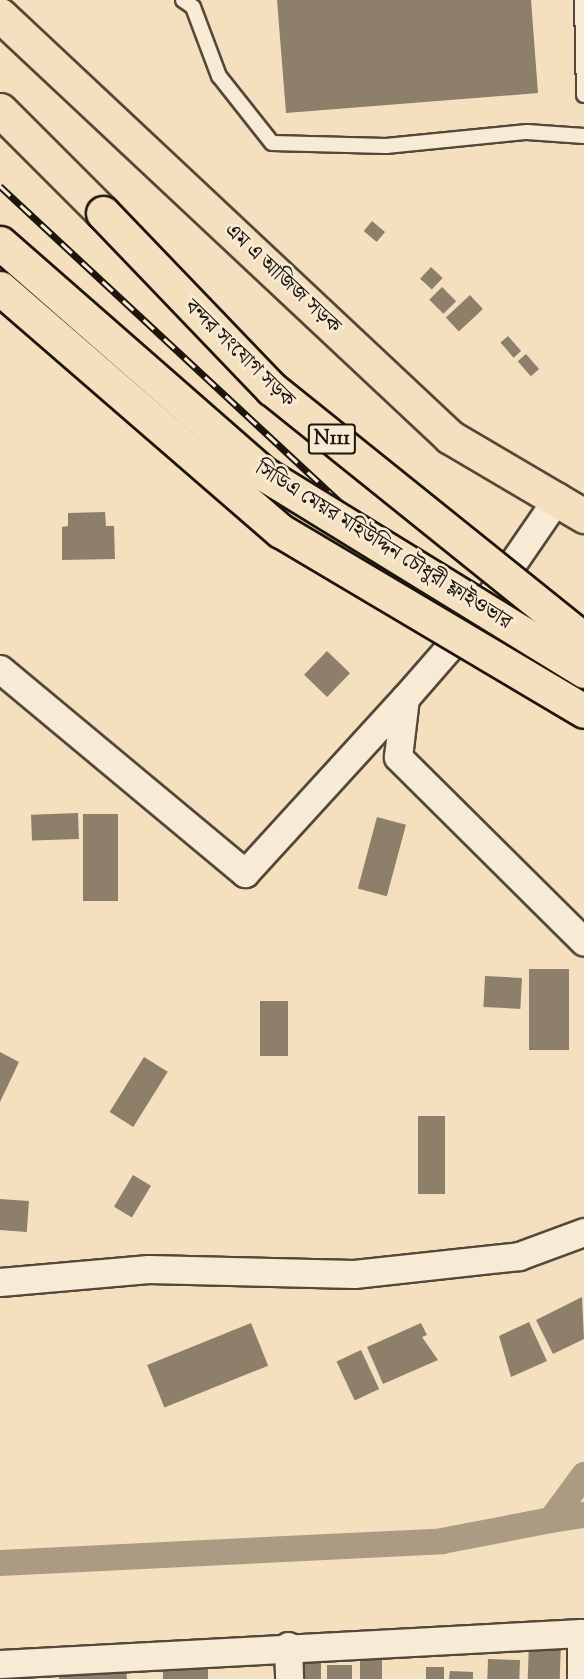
<!DOCTYPE html>
<meta charset="utf-8">
<style>
body{margin:0}
#map{position:relative;width:584px;height:1679px;overflow:hidden;background:#f4e0bf;font-family:"Sorts Mill Goudy","Noto Serif Bengali",serif}
div>[style]{position:absolute}
.canal>*{height:26px;margin:-13px;padding:0 13px;transform-origin:13px;border-radius:13px;background:#ab9b82}
.building>*{inset:0;background:#8d7f69;transform-origin:0 0}
.roads{filter:drop-shadow(2px 0 #544839) drop-shadow(-2px 0 #544839) drop-shadow(0 2px #544839) drop-shadow(0 -2px #544839)}
.lane>*{height:14px;margin:-7px;padding:0 7px;transform-origin:7px;border-radius:7px;background:#f8ebd5}
.street>*{height:27px;margin:-13.5px;padding:0 13.5px;transform-origin:13.5px;border-radius:13.5px;background:#f8ebd5}
.primary>*{height:33px;margin:-16.5px;padding:0 16.5px;transform-origin:16.5px;border-radius:16.5px;background:#f4e0bf}
.highway>*{height:33px;margin:-16.5px;padding:0 16.5px;transform-origin:16.5px;border-radius:16.5px;background:#f4e0bf}
.rail>*{height:7px;margin-top:-3.5px;transform-origin:0;background:repeating-linear-gradient(90deg,#f8ebd5 0 14px,#1e150c 0 28px);box-sizing:border-box;border-block:2px solid #1e150c}
.bridges{filter:drop-shadow(2px 0 #1e150c) drop-shadow(-2px 0 #1e150c) drop-shadow(0 2px #1e150c) drop-shadow(0 -2px #1e150c)}
.highway-bridge>*{height:33px;margin:-16.5px;padding:0 16.5px;transform-origin:16.5px;border-radius:16.5px;background:#f4e0bf}
span{translate:-50% -50%;white-space:nowrap;text-align:center;line-height:1.15;-webkit-text-stroke:5px #f8ebd5;paint-order:stroke}
.shield-label span{padding:2px 4px;background:#f8ebd5;border:2px solid;border-radius:4px;-webkit-text-stroke-width:0}
.shield-label{font-size:20px;color:#1e150c;font-weight:700}
.street-label{font-size:21px;color:#1e150c}
</style>
<div id="map">
<div class="canal">
<div style="left:551px;top:1520px;width:33px;rotate:-9deg"></div>
<div style="left:0;top:1563px;width:443px;rotate:-2.8deg"></div>
<div style="left:442px;top:1541px;width:111px;rotate:-10.9deg"></div>
<div style="left:551px;top:1520px;width:56px;rotate:-53.7deg"></div>
</div>
<div class="building">
<div style="clip-path:polygon(277px 0,531px 0,538px 93px,286px 113px)"></div>
<div style="left:372px;top:221px;width:17px;height:13px;rotate:40deg"></div>
<div style="left:431px;top:267px;width:16px;height:16px;rotate:43deg"></div>
<div style="left:442px;top:287px;width:20px;height:18px;rotate:45deg"></div>
<div style="left:470px;top:295px;width:19px;height:33px;rotate:47deg"></div>
<div style="left:508px;top:336px;width:20px;height:10px;rotate:49deg"></div>
<div style="left:526px;top:354px;width:20px;height:11px;rotate:49deg"></div>
<div style="clip-path:polygon(105px 512px,106px 526px,114px 526px,115px 559px,62px 560px,62px 527px,68px 526px,68px 513px)"></div>
<div style="left:327px;top:651px;width:32px;height:33px;rotate:44deg"></div>
<div style="left:78px;top:813px;width:26px;height:47px;rotate:88deg"></div>
<div style="left:83px;top:814px;width:35px;height:87px"></div>
<div style="left:377px;top:817px;width:30px;height:74px;rotate:15deg"></div>
<div style="left:529px;top:969px;width:40px;height:81px"></div>
<div style="left:485px;top:976px;width:37px;height:31px;rotate:3deg"></div>
<div style="left:260px;top:1001px;width:28px;height:55px"></div>
<div style="clip-path:polygon(0 1052px,19px 1062px,0 1102px)"></div>
<div style="left:144px;top:1057px;width:28px;height:65px;rotate:32deg"></div>
<div style="left:418px;top:1116px;width:27px;height:78px"></div>
<div style="left:133px;top:1175px;width:21px;height:37px;rotate:31deg"></div>
<div style="left:0;top:1199px;width:29px;height:31px;rotate:4deg"></div>
<div style="clip-path:polygon(582px 1297px,584px 1339px,553px 1354px,536px 1320px)"></div>
<div style="clip-path:polygon(529px 1322px,547px 1361px,511px 1377px,499px 1336px)"></div>
<div style="left:251px;top:1323px;width:46px;height:112px;rotate:68deg"></div>
<div style="clip-path:polygon(421px 1323px,427px 1335px,422px 1337px,438px 1360px,383px 1384px,367px 1347px)"></div>
<div style="left:361px;top:1350px;width:43px;height:27px;rotate:65deg"></div>
<div style="left:529px;top:1642px;width:32px;height:37px;rotate:2deg"></div>
<div style="left:360px;top:1654px;width:22px;height:25px"></div>
<div style="left:488px;top:1659px;width:32px;height:20px;rotate:2deg"></div>
<div style="left:163px;top:1662px;width:45px;height:17px"></div>
<div style="left:298px;top:1662px;width:23px;height:17px"></div>
<div style="left:352px;top:1665px;width:14px;height:25px;rotate:90deg"></div>
<div style="left:426px;top:1667px;width:18px;height:12px"></div>
<div style="clip-path:polygon(126px 1670px,127px 1679px,59px 1679px,59px 1673px)"></div>
<div style="clip-path:polygon(450px 1671px,473px 1672px,473px 1679px,449px 1679px)"></div>
</div>
<div class="roads">
<div class="lane">
<div style="left:183px;top:0;width:12px;rotate:35deg"></div>
<div style="left:193px;top:7px;width:74px;rotate:69.4deg"></div>
<div style="left:219px;top:76px;width:85px;rotate:51.7deg"></div>
<div style="left:272px;top:143px;width:114px;rotate:1.5deg"></div>
<div style="left:386px;top:146px;width:142px;rotate:-5.7deg"></div>
<div style="left:527px;top:132px;width:57px;rotate:4deg"></div>
<div style="left:582px;top:0;width:95px;rotate:88.8deg"></div>
</div>
<div class="street">
<div style="left:558px;top:497px;width:148px;rotate:124.5deg"></div>
<div style="left:474px;top:619px;width:105px;rotate:131.1deg"></div>
<div style="left:405px;top:698px;width:59px;rotate:96.8deg"></div>
<div style="left:398px;top:757px;width:262px;rotate:44.8deg"></div>
<div style="left:0;top:669px;width:319px;rotate:39.8deg"></div>
<div style="left:245px;top:873px;width:237px;rotate:-47.6deg"></div>
<div style="left:0;top:1282px;width:149px;rotate:-5deg"></div>
<div style="left:148px;top:1269px;width:206px;rotate:1.4deg"></div>
<div style="left:354px;top:1274px;width:166px;rotate:-6.2deg"></div>
<div style="left:519px;top:1256px;width:69px;rotate:-20.3deg"></div>
<div style="left:288px;top:1646px;width:33px;rotate:88deg"></div>
<div style="left:0;top:1664px;width:582px;rotate:-3.05deg"></div>
<div style="left:581px;top:1633px;width:46px;rotate:90deg"></div>
</div>
<div class="primary">
<div style="left:0;top:15px;width:617px;rotate:43.16deg"></div>
<div style="left:450px;top:437px;width:156px;rotate:30.5deg"></div>
</div>
<div class="highway">
<div style="left:0;top:110px;width:146px;rotate:45deg"></div>
</div>
</div>
<div class="rail">
<div style="left:0;top:186px;width:485px;rotate:42.9deg"></div>
<div style="left:355px;top:516px;width:298px;rotate:39.8deg"></div>
</div>
<div class="bridges">
<div class="highway-bridge">
<div style="left:103px;top:213px;width:244px;rotate:46.2deg"></div>
<div style="left:272px;top:389px;width:400px;rotate:38.8deg"></div>
<div style="left:0;top:243px;width:351px;rotate:41.2deg"></div>
<div style="left:264px;top:474px;width:376px;rotate:31.6deg"></div>
<div style="left:0;top:288px;width:371px;rotate:40.9deg"></div>
<div style="left:281px;top:531px;width:352px;rotate:30.7deg"></div>
</div>
</div>
<div class="shield-label">
<span style="left:332px;top:439px">N111</span>
</div>
<div class="street-label">
<span style="left:282px;top:279px;rotate:43deg">এম এ আজিজ সড়ক</span>
<span style="left:239px;top:354px;rotate:44deg">বন্দর সংযোগ সড়ক</span>
<span style="left:383px;top:546px;rotate:32deg">সিডিএ মেয়র মহিউদ্দিন চৌধুরী ফ্লাইওভার</span>
</div>
</div>
